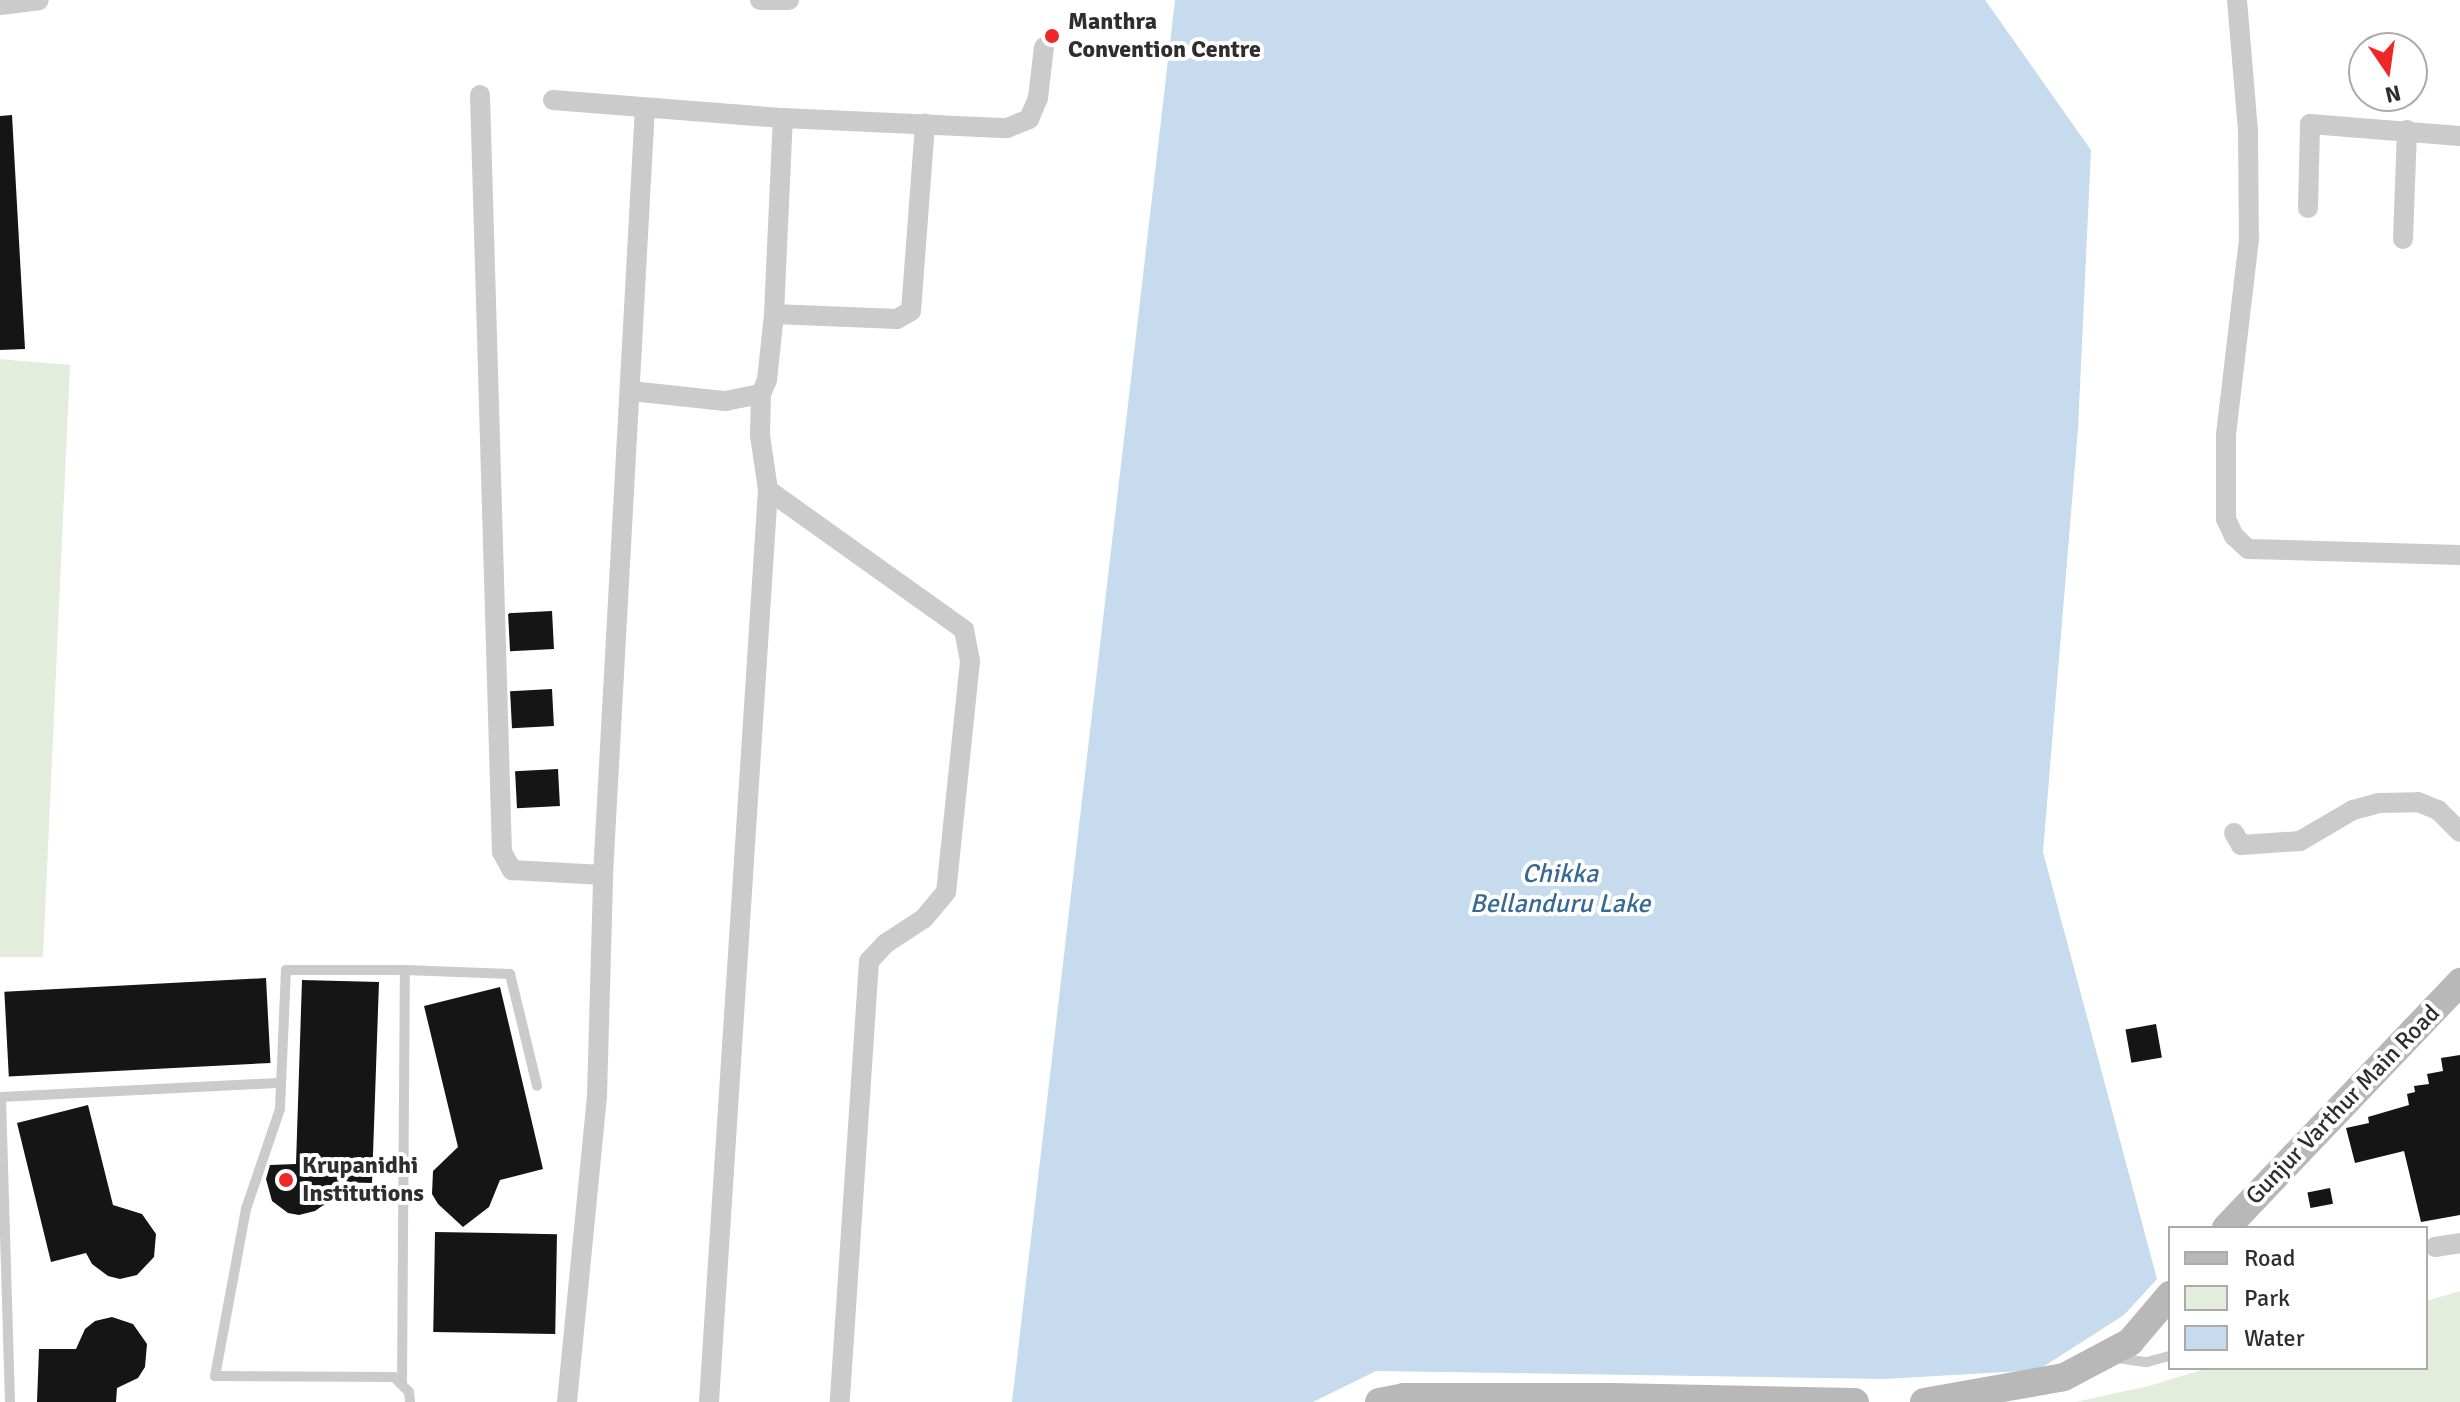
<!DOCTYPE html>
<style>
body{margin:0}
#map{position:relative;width:2460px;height:1402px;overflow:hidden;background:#fff;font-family:Signika,sans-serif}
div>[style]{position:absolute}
.green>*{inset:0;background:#e3eddb}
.water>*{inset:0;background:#c6dbee}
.building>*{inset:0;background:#151515;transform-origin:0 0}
.service>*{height:10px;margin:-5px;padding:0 5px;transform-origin:5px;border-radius:5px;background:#cbcbcb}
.minor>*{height:20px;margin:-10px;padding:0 10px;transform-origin:10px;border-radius:10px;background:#cbcbcb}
.secondary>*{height:28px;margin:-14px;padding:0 14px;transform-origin:14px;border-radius:14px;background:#b8b8b8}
.dots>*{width:22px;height:22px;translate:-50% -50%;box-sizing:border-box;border:4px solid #fff;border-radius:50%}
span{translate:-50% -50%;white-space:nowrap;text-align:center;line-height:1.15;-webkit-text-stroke:8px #fff;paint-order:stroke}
.poi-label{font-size:24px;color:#2e2e2e;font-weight:700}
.left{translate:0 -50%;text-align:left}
.street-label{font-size:24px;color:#2e2e2e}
.water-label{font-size:26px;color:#376995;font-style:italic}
.legend{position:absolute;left:2168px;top:1226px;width:260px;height:144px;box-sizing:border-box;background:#fff;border:2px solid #ababab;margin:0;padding:10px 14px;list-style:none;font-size:24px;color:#2e2e2e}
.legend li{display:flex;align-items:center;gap:16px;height:40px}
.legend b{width:40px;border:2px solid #ababab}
.north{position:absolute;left:2348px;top:32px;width:80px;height:80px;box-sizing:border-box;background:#fff;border:2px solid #ababab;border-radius:50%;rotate:167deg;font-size:22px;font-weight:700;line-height:32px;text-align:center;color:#2e2e2e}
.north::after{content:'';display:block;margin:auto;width:28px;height:36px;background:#f02726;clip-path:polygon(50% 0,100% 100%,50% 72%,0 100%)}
</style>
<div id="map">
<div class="green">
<div style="clip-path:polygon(0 359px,70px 365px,43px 957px,0 957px)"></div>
<div style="clip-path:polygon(2460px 1291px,2460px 1402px,2075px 1402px,2149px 1386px,2208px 1368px,2426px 1368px,2426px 1301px)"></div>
</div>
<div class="water">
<div style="clip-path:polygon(1175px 0,1985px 0,2091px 150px,2078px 429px,2043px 852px,2157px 1279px,2124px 1315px,2038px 1370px,1885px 1379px,1376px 1371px,1313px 1402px,1012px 1402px)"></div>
</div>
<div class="building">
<div style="clip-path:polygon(12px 115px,25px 349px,0 350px,0 116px)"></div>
<div style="left:552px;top:611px;width:38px;height:44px;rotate:87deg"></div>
<div style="left:552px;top:689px;width:37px;height:42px;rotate:87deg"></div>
<div style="left:558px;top:769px;width:37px;height:43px;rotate:87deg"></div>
<div style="left:266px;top:978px;width:85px;height:262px;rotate:87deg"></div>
<div style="clip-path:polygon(302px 980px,379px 982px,372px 1183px,334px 1182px,325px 1204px,315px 1211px,299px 1215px,288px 1213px,272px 1201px,266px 1179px,270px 1165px,296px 1164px)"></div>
<div style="clip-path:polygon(500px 987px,543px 1169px,500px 1180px,489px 1207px,463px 1227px,438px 1204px,432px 1194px,433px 1171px,458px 1147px,424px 1006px)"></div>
<div style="left:2156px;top:1024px;width:34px;height:31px;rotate:80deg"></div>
<div style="clip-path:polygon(2460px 1055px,2460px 1215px,2421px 1222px,2404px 1151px,2355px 1163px,2346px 1128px,2369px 1123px,2368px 1117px,2409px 1105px,2407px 1094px,2415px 1092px,2414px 1086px,2429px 1084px,2427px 1074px,2443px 1071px,2441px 1058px)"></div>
<div style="clip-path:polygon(88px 1105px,113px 1205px,142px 1214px,156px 1234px,154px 1257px,137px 1275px,120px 1279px,108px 1276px,92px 1264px,86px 1253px,51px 1262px,17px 1123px)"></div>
<div style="left:2330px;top:1188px;width:16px;height:23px;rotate:79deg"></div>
<div style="left:435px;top:1232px;width:122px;height:100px;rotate:1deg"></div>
<div style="clip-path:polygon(112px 1317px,133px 1324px,147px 1344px,145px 1367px,138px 1378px,117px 1388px,116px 1402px,37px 1402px,39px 1349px,76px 1349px,85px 1329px,95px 1321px)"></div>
</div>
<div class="service">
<div style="left:405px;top:970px;width:105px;rotate:2.2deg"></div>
<div style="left:510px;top:974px;width:115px;rotate:76.4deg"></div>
<div style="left:2117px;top:1358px;width:30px;rotate:8deg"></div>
<div style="left:2147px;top:1362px;width:24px;rotate:-15deg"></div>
<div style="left:402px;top:1382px;width:412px;rotate:-89.6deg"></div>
<div style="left:405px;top:970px;width:119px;rotate:180deg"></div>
<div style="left:286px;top:970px;width:139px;rotate:92.5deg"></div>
<div style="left:280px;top:1109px;width:106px;rotate:108.8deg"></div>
<div style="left:246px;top:1209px;width:170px;rotate:100.5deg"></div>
<div style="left:215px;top:1376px;width:179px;rotate:0.3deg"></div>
<div style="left:394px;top:1377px;width:21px;rotate:45deg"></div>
<div style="left:409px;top:1392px;width:10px;rotate:84deg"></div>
<div style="left:10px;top:1402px;width:305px;rotate:-91.7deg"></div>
<div style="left:1px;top:1097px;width:280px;rotate:-2.9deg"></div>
</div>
<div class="minor">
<div style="left:760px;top:0;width:29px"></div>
<div style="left:2237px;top:0;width:132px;rotate:85.2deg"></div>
<div style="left:2248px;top:132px;width:107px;rotate:89.5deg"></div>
<div style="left:2249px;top:239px;width:196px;rotate:96.7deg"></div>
<div style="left:2226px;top:434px;width:85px;rotate:90deg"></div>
<div style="left:2226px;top:519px;width:19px;rotate:65deg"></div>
<div style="left:2234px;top:536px;width:19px;rotate:43deg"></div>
<div style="left:2248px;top:549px;width:212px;rotate:1.6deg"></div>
<div style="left:0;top:5px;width:39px;rotate:-7deg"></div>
<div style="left:480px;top:95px;width:757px;rotate:88.34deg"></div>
<div style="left:502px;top:852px;width:21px;rotate:61deg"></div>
<div style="left:512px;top:870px;width:91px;rotate:3.1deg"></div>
<div style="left:553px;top:100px;width:231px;rotate:4.5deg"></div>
<div style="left:783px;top:118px;width:224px;rotate:2.6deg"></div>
<div style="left:1007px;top:128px;width:24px;rotate:-22deg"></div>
<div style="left:1029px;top:119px;width:23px;rotate:-67deg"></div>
<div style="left:1038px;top:98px;width:51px;rotate:-83.3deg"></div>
<div style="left:2308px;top:208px;width:84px;rotate:-88.6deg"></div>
<div style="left:2310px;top:124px;width:150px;rotate:4.6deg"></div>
<div style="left:2403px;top:239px;width:109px;rotate:-87.9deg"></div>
<div style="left:774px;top:314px;width:123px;rotate:2.3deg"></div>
<div style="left:897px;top:319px;width:16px;rotate:-30deg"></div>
<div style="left:911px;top:311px;width:188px;rotate:-85.7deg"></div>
<div style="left:631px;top:391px;width:95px;rotate:6.1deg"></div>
<div style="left:725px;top:401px;width:37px;rotate:-11deg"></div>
<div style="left:768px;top:490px;width:241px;rotate:35.5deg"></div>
<div style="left:964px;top:630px;width:32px;rotate:79deg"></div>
<div style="left:970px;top:661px;width:232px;rotate:95.9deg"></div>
<div style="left:946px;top:892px;width:35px;rotate:130deg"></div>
<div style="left:923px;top:919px;width:45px;rotate:146.7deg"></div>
<div style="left:885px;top:944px;width:23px;rotate:133deg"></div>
<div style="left:869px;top:961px;width:442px;rotate:93.8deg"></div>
<div style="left:2234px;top:833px;width:14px;rotate:60deg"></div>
<div style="left:2241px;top:845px;width:59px;rotate:-3.9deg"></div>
<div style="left:2300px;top:841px;width:61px;rotate:-30.3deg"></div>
<div style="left:2353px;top:810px;width:27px;rotate:-15deg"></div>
<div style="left:2379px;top:803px;width:39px;rotate:-1deg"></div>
<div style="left:2418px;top:802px;width:22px;rotate:22deg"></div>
<div style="left:2438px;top:810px;width:31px;rotate:45deg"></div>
<div style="left:2435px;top:1247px;width:25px;rotate:-9deg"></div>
<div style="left:567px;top:1402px;width:307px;rotate:-84.4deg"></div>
<div style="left:597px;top:1096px;width:221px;rotate:-88.4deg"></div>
<div style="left:603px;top:875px;width:768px;rotate:-86.87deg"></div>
<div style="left:709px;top:1402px;width:914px;rotate:-86.3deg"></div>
<div style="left:768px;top:490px;width:56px;rotate:-98.3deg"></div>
<div style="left:760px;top:435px;width:41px;rotate:-88.6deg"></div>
<div style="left:761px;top:394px;width:15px;rotate:-67deg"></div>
<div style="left:767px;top:380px;width:66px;rotate:-83.9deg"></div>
<div style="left:774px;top:314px;width:196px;rotate:-87.4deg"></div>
</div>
<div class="secondary">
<div style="left:2226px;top:1228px;width:340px;rotate:-46.4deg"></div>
<div style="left:1379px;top:1402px;width:25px;rotate:-11deg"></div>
<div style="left:1404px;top:1397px;width:208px"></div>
<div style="left:1612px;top:1397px;width:243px;rotate:1.2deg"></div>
<div style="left:1924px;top:1402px;width:142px;rotate:-10.1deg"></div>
<div style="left:2064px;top:1377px;width:75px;rotate:-27.9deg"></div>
<div style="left:2130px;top:1342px;width:62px;rotate:-49.6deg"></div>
</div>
<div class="dots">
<div style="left:1052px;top:36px;background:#f02726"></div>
<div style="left:286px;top:1180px;background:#f02726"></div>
</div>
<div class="poi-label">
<span class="left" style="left:1068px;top:36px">Manthra<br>Convention Centre</span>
<span class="left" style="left:302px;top:1180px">Krupanidhi<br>Institutions</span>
</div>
<div class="street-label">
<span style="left:2343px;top:1105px;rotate:-46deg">Gunjur Varthur Main Road</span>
</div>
<div class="water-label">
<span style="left:1560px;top:890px">Chikka<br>Bellanduru Lake</span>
</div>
<ul class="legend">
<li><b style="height:10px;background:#b8b8b8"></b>Road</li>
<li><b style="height:22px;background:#e3eddb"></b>Park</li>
<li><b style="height:22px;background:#c6dbee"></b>Water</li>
</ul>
<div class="north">N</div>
</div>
